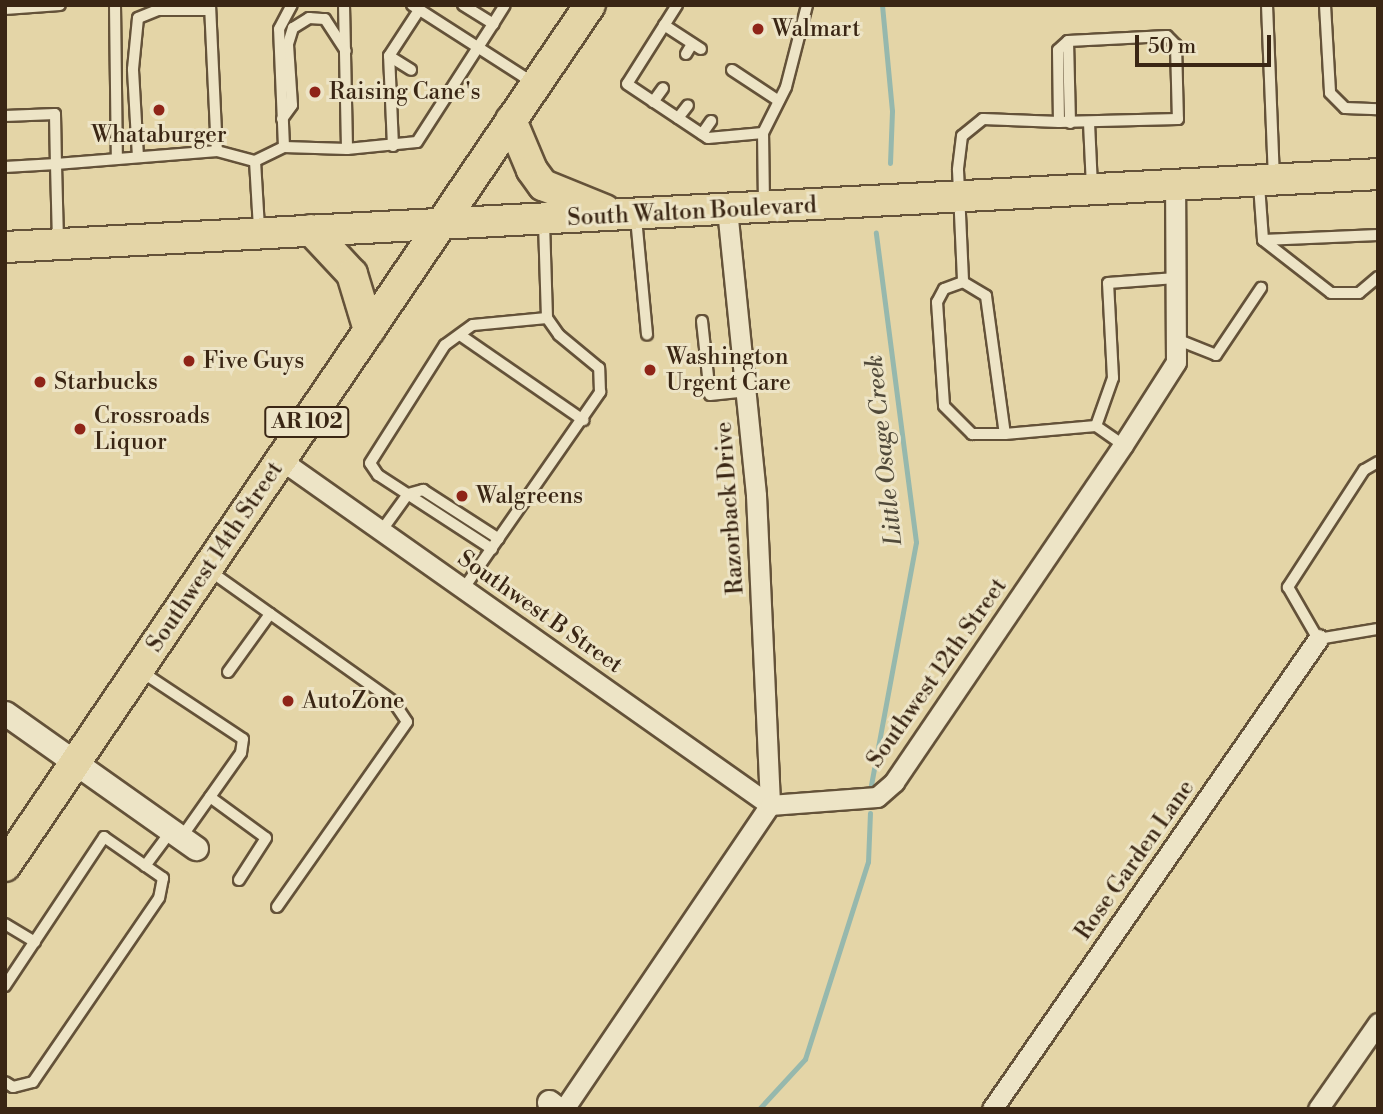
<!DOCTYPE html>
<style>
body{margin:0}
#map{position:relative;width:1383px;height:1114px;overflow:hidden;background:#e4d5a7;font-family:"Libre Bodoni",serif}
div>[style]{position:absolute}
.stream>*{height:5px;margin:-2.5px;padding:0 2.5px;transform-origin:2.5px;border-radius:2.5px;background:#96b8ad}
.roads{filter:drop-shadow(2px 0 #645239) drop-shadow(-2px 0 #645239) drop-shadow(0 2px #645239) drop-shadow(0 -2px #645239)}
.service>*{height:10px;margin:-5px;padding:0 5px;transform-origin:5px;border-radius:5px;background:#ede4c6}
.minor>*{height:19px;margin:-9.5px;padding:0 9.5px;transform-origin:9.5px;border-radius:9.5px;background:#ede4c6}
.tertiary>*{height:23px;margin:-11.5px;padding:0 11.5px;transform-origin:11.5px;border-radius:11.5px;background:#ede4c6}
.primary>*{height:30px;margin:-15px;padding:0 15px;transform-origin:15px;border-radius:15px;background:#e4d5a7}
.dots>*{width:19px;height:19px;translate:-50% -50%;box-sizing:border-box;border:4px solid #ede4c6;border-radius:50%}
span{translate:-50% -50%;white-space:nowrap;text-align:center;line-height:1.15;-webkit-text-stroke:6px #ede4c6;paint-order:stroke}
.shield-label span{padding:2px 5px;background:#ede4c6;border:2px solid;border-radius:5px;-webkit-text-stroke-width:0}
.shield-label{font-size:21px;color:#3a2614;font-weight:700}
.poi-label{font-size:23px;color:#3a2614}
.left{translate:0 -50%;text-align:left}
.street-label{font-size:23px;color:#3a2614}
.water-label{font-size:24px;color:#514a3a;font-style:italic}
.frame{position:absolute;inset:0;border:7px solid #3a2614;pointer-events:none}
.scale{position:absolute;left:1135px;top:35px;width:136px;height:32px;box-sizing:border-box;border:4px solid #3a2614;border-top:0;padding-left:9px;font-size:21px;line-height:24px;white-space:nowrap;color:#3a2614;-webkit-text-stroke:5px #ede4c6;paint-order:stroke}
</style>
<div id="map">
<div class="stream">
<div style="left:882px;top:5px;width:106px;rotate:84.6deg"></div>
<div style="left:892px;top:111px;width:52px;rotate:92.2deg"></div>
<div style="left:871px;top:785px;width:247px;rotate:-79.5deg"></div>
<div style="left:916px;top:542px;width:312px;rotate:-97.4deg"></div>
<div style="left:759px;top:1109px;width:68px;rotate:-47.4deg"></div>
<div style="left:805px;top:1059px;width:207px;rotate:-72.3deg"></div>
<div style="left:868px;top:862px;width:49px;rotate:-87.7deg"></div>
</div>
<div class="roads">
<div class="service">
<div style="left:115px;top:5px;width:154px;rotate:89.3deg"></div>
<div style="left:210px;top:5px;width:146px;rotate:87.3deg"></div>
<div style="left:344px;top:5px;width:144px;rotate:88.8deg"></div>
<div style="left:412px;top:5px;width:143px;rotate:32.7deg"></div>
<div style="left:463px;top:5px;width:36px;rotate:32deg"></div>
<div style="left:493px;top:24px;width:22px;rotate:-58deg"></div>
<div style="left:677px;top:5px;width:93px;rotate:122.3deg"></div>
<div style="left:627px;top:84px;width:97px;rotate:33.7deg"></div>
<div style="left:708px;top:138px;width:55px;rotate:-5.2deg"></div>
<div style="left:1267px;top:5px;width:171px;rotate:87.7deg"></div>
<div style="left:1325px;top:5px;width:88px;rotate:86.7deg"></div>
<div style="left:1330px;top:93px;width:21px;rotate:45deg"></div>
<div style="left:1345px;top:108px;width:33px;rotate:2deg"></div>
<div style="left:5px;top:9px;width:55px;rotate:-4.2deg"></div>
<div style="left:664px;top:25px;width:44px;rotate:33deg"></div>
<div style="left:1167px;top:36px;width:13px;rotate:45deg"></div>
<div style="left:1176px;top:45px;width:74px;rotate:88.5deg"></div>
<div style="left:1178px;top:119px;width:119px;rotate:178.6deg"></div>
<div style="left:1059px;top:122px;width:72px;rotate:-90.8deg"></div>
<div style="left:1058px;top:50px;width:13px;rotate:-42deg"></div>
<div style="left:1068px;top:41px;width:99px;rotate:-2.9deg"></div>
<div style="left:1068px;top:41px;width:82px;rotate:88.6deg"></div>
<div style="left:686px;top:54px;width:12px;rotate:-59deg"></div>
<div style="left:389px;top:56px;width:26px;rotate:32deg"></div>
<div style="left:732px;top:70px;width:56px;rotate:33.4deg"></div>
<div style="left:653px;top:102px;width:17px;rotate:-54deg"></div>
<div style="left:5px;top:116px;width:50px;rotate:-2.3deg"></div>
<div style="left:55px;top:114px;width:50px;rotate:88.9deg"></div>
<div style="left:56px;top:164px;width:51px;rotate:176.6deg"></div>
<div style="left:678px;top:118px;width:16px;rotate:-52deg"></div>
<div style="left:282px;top:119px;width:17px;rotate:-54deg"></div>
<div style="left:292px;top:105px;width:61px;rotate:-93.8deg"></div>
<div style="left:288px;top:44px;width:17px;rotate:-73deg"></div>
<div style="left:293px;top:28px;width:19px;rotate:-32deg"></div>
<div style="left:309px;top:18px;width:16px;rotate:4deg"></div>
<div style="left:325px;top:19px;width:38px;rotate:57deg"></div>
<div style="left:1059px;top:122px;width:76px;rotate:-177.7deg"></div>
<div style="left:983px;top:119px;width:27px;rotate:141deg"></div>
<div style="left:962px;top:136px;width:34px;rotate:97deg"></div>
<div style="left:958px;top:170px;width:112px;rotate:87.4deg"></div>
<div style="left:963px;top:282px;width:27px;rotate:31deg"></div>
<div style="left:986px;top:296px;width:139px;rotate:82.2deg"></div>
<div style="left:1005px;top:434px;width:91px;rotate:-5deg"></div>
<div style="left:1096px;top:426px;width:33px;rotate:35deg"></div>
<div style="left:1089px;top:123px;width:63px;rotate:87.3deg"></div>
<div style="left:702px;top:134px;width:16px;rotate:-55deg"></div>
<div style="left:393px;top:146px;width:90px;rotate:-92.5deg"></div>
<div style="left:389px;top:56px;width:55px;rotate:-56.9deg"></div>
<div style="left:284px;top:147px;width:118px;rotate:-92.4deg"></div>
<div style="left:279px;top:29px;width:27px;rotate:-62deg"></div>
<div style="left:138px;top:157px;width:88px;rotate:-93.3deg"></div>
<div style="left:133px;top:69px;width:51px;rotate:-84.4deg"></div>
<div style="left:138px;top:18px;width:22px;rotate:-22deg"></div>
<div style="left:158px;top:10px;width:52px"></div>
<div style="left:255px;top:161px;width:32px;rotate:-26deg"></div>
<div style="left:284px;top:147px;width:63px;rotate:1.8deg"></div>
<div style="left:347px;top:149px;width:70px;rotate:-5.7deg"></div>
<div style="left:417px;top:142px;width:140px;rotate:-57.2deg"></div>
<div style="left:1259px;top:185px;width:55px;rotate:85.8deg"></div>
<div style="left:1263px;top:240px;width:86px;rotate:37.9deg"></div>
<div style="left:1331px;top:293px;width:28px"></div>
<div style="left:1359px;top:293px;width:25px;rotate:-40deg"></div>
<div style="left:764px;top:203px;width:70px;rotate:-90.8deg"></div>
<div style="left:763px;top:133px;width:51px;rotate:-63.4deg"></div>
<div style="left:786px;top:87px;width:85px;rotate:-75.6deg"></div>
<div style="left:636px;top:218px;width:117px;rotate:84.6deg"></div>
<div style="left:1263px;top:240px;width:115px;rotate:-2.5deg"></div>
<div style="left:58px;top:241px;width:77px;rotate:-91.5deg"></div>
<div style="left:56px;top:164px;width:162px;rotate:-4.6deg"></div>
<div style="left:217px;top:151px;width:39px;rotate:15deg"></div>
<div style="left:255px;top:161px;width:68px;rotate:86.6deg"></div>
<div style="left:963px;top:282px;width:20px;rotate:160deg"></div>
<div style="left:944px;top:289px;width:15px;rotate:118deg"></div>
<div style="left:937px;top:302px;width:104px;rotate:86.1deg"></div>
<div style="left:944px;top:406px;width:40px;rotate:45deg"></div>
<div style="left:972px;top:434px;width:33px"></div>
<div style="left:702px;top:321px;width:74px;rotate:83.8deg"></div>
<div style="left:710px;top:395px;width:36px;rotate:-6deg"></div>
<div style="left:460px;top:335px;width:150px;rotate:34.6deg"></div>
<div style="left:1176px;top:339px;width:43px;rotate:21.8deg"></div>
<div style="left:1216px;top:355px;width:81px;rotate:-56.1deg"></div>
<div style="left:1096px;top:426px;width:51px;rotate:-70.5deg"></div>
<div style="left:1113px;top:378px;width:95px;rotate:-93deg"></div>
<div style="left:1108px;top:283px;width:68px;rotate:-4.2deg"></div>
<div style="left:1378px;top:462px;width:16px;rotate:150deg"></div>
<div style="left:1364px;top:470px;width:140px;rotate:123deg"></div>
<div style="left:1288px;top:587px;width:60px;rotate:60deg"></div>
<div style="left:1318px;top:639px;width:61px;rotate:-9.5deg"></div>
<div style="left:382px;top:530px;width:44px;rotate:-54.2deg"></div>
<div style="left:408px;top:494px;width:16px;rotate:-15deg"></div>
<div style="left:423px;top:490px;width:90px;rotate:32.8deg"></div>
<div style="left:492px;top:549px;width:136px;rotate:-147deg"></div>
<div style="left:378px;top:475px;width:14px;rotate:-124deg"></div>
<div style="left:370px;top:463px;width:140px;rotate:-57.6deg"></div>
<div style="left:445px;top:345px;width:34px;rotate:-36deg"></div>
<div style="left:473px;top:325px;width:74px;rotate:-5.4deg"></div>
<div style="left:210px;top:571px;width:224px;rotate:35.4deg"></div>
<div style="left:393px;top:701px;width:25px;rotate:56deg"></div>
<div style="left:407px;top:722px;width:226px;rotate:125.1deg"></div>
<div style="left:464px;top:588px;width:239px;rotate:-55.2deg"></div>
<div style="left:600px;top:392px;width:24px;rotate:-92deg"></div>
<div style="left:599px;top:368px;width:52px;rotate:-140.5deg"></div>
<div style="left:559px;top:335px;width:21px;rotate:-125deg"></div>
<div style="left:547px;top:318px;width:96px;rotate:-91.8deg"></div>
<div style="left:142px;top:672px;width:121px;rotate:33.6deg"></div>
<div style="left:243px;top:739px;width:14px;rotate:98deg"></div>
<div style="left:241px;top:753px;width:104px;rotate:125.2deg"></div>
<div style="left:228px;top:672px;width:72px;rotate:-54.1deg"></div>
<div style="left:210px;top:797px;width:69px;rotate:36.2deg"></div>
<div style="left:266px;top:838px;width:50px;rotate:122.7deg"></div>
<div style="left:145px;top:866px;width:44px;rotate:-53.4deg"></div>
<div style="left:5px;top:924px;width:35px;rotate:31deg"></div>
<div style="left:5px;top:986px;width:179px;rotate:-56.4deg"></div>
<div style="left:104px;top:837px;width:72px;rotate:34.8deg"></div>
<div style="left:163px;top:878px;width:20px;rotate:101deg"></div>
<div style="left:159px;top:898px;width:223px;rotate:124.4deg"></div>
<div style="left:33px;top:1082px;width:21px;rotate:166deg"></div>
<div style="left:13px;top:1087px;width:9px;rotate:-148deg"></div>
</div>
<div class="minor">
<div style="left:727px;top:209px;width:287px;rotate:84.2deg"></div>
<div style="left:756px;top:495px;width:310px;rotate:87.4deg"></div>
<div style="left:281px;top:460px;width:598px;rotate:35.2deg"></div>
<div style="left:564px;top:1109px;width:367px;rotate:-55.9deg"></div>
<div style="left:770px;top:805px;width:107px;rotate:-4.3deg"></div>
<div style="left:877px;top:797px;width:23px;rotate:-41deg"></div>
<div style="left:894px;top:782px;width:407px;rotate:-55.8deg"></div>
<div style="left:1123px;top:445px;width:98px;rotate:-57.4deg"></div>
<div style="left:1176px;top:362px;width:177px;rotate:-90.3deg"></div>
<div style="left:992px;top:1109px;width:572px;rotate:-55.25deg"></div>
<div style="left:1318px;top:1109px;width:105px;rotate:-55.1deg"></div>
</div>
<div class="tertiary">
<div style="left:5px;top:713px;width:234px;rotate:35.3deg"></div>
<div style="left:549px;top:1102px;width:11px;rotate:38deg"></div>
</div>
<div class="primary">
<div style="left:511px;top:120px;width:54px;rotate:67.2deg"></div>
<div style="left:532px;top:170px;width:19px;rotate:54deg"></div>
<div style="left:543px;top:185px;width:67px;rotate:22deg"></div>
<div style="left:311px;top:230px;width:60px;rotate:47deg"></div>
<div style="left:352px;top:274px;width:59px;rotate:73.1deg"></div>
<div style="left:5px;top:247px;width:1375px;rotate:-3.04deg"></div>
<div style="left:5px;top:866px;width:1041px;rotate:-55.81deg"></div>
</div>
</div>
<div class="dots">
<div style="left:758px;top:29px;background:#8f2418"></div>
<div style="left:315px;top:92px;background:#8f2418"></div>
<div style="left:159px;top:110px;background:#8f2418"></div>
<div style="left:189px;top:361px;background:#8f2418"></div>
<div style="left:650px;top:370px;background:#8f2418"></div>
<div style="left:40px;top:382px;background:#8f2418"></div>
<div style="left:80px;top:429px;background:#8f2418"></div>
<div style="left:462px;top:496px;background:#8f2418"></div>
<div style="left:288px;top:701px;background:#8f2418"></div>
</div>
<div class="shield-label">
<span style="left:307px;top:422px">AR 102</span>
</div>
<div class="poi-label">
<span class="left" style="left:772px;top:29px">Walmart</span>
<span class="left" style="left:329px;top:92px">Raising Cane's</span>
<span style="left:159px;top:135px">Whataburger</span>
<span class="left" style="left:666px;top:370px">Washington<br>Urgent Care</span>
<span class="left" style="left:203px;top:361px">Five Guys</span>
<span class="left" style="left:54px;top:382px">Starbucks</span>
<span class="left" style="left:94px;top:429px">Crossroads<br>Liquor</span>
<span class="left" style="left:476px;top:496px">Walgreens</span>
<span class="left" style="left:302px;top:701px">AutoZone</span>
</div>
<div class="street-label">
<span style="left:692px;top:212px;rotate:-3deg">South Walton Boulevard</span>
<span style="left:730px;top:508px;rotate:-94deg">Razorback Drive</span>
<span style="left:215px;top:557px;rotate:-56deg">Southwest 14th Street</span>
<span style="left:540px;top:612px;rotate:35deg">Southwest B Street</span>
<span style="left:937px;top:673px;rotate:-55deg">Southwest 12th Street</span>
<span style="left:1135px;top:860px;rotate:-55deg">Rose Garden Lane</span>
</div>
<div class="water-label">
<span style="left:885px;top:450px;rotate:-96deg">Little Osage Creek</span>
</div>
<div class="frame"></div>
<div class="scale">50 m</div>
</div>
